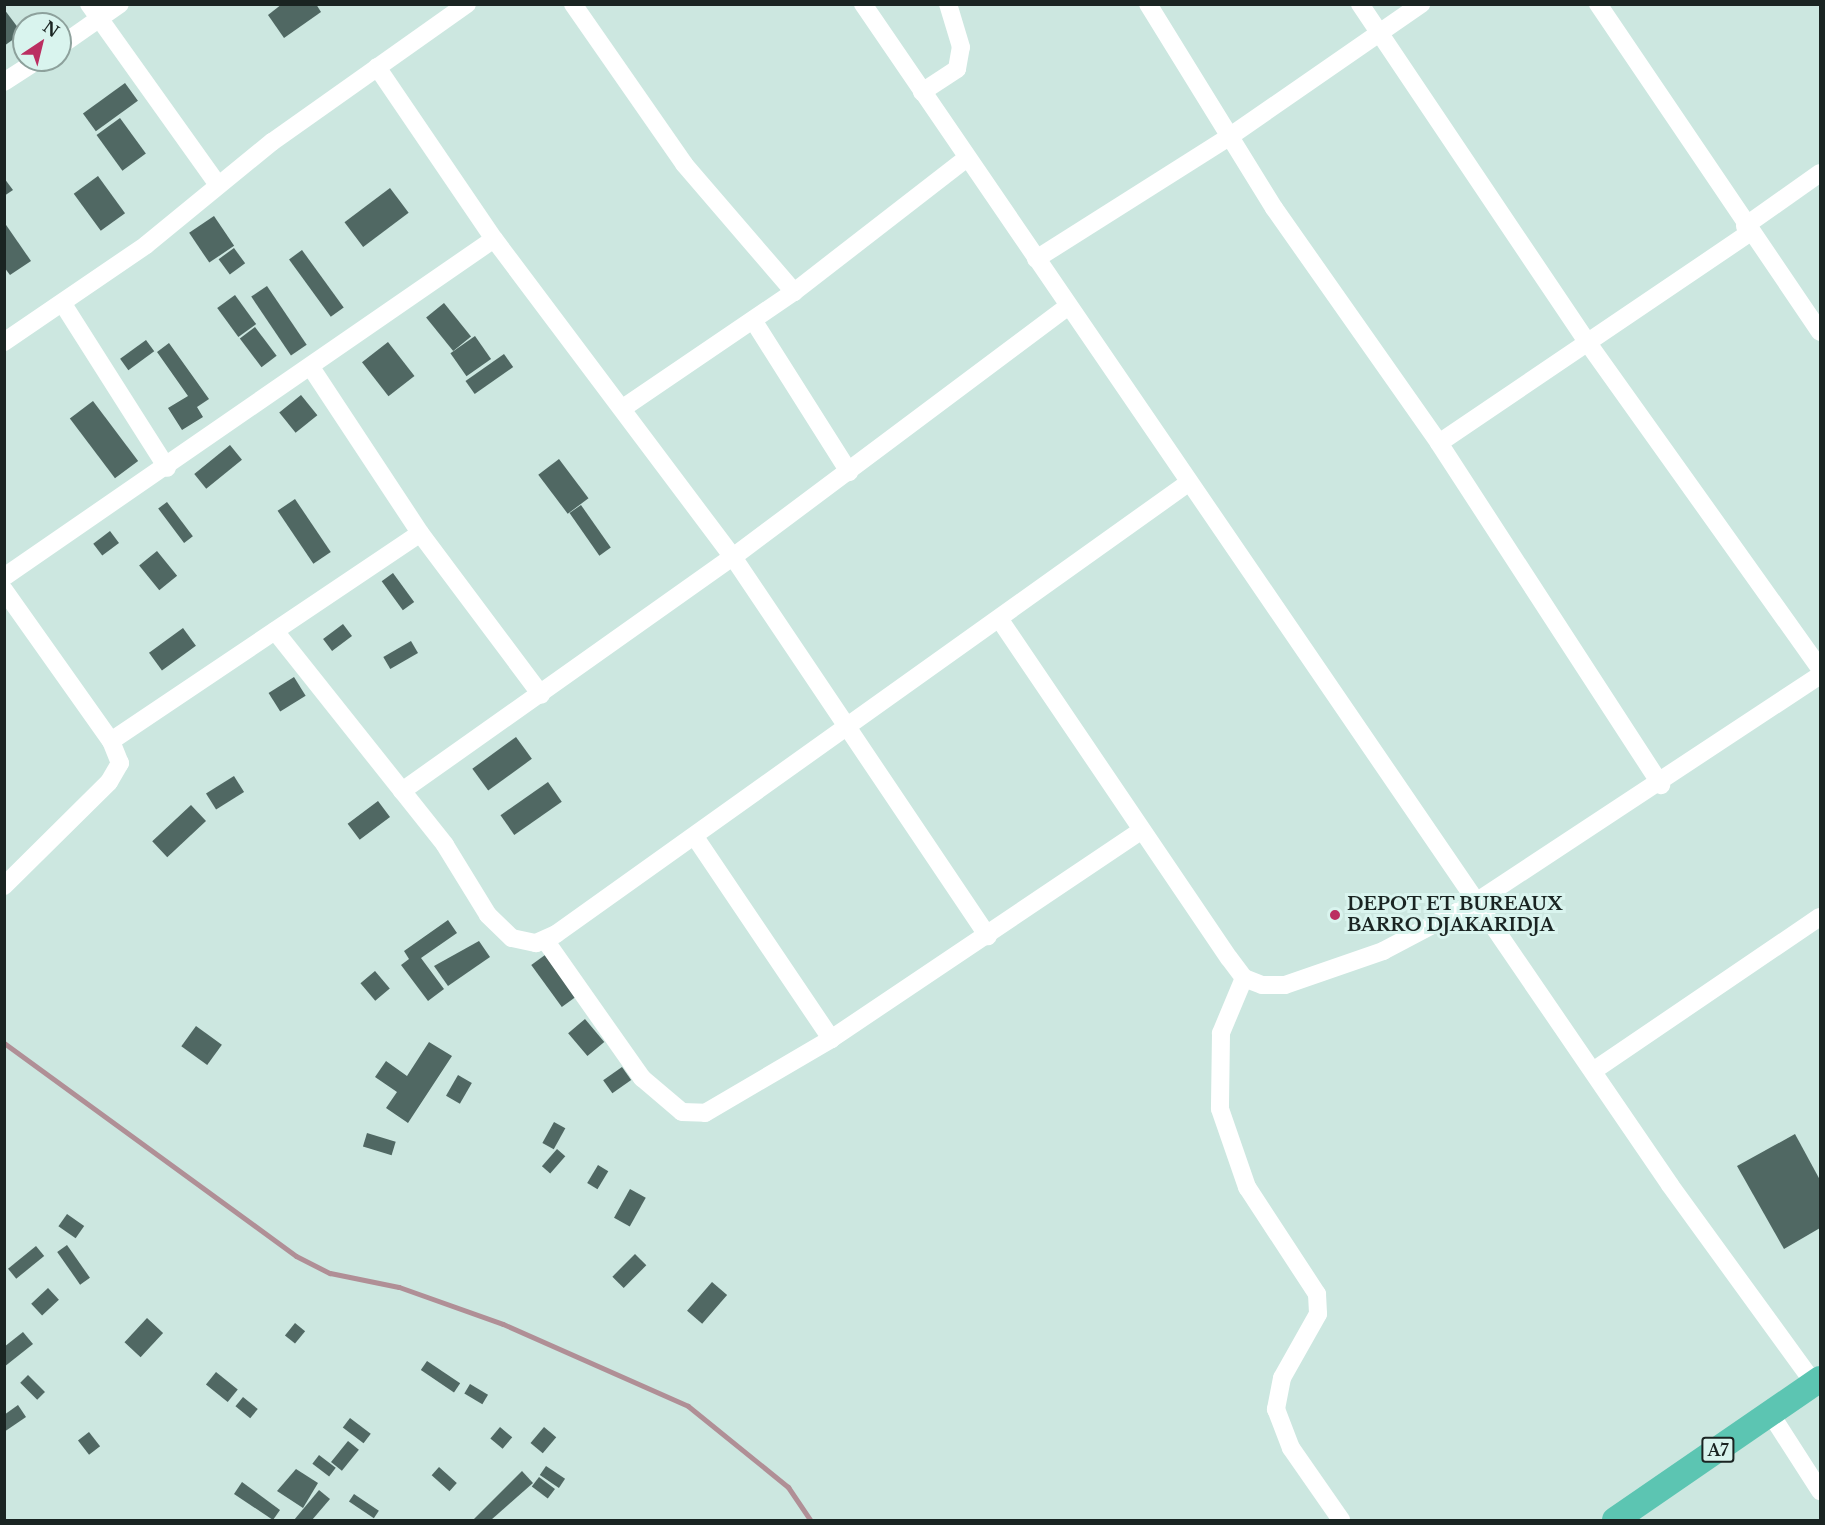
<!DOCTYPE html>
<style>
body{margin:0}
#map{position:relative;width:1825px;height:1525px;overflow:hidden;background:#cce7e0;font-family:"Libre Baskerville",serif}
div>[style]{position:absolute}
.stream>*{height:5px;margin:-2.5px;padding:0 2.5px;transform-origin:2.5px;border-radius:2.5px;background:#b08f96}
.building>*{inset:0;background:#506863;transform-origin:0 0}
.minor>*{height:18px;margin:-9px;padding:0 9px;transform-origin:9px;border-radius:9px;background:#fff}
.highway>*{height:26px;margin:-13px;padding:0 13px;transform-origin:13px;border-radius:13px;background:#5cc5b2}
.dots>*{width:16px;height:16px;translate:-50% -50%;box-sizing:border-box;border:3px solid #d9f4ee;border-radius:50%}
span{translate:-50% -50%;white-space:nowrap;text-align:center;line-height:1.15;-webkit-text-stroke:6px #d9f4ee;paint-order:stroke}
.shield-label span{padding:2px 4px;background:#d9f4ee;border:2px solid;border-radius:4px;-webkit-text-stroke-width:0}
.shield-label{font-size:16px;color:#1a2422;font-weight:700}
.poi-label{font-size:18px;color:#1a2422;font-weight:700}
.left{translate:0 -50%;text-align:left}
.frame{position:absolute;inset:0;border:6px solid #1a2422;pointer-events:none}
.north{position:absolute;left:12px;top:12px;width:60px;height:60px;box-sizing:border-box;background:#d9f4ee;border:2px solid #8da19c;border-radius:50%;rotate:35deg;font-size:16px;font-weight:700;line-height:24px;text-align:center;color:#1a2422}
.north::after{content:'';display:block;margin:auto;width:21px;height:27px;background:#bb2e61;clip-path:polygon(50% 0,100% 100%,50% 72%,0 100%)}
</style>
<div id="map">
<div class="stream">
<div style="left:4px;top:1043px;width:361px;rotate:36.1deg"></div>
<div style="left:296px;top:1256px;width:38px;rotate:27deg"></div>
<div style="left:330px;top:1273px;width:70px;rotate:11.5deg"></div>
<div style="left:399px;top:1287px;width:110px;rotate:19.6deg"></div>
<div style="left:503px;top:1324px;width:202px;rotate:23.9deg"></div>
<div style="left:688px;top:1406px;width:129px;rotate:39deg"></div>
<div style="left:788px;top:1487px;width:40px;rotate:56deg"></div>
</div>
<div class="building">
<div style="clip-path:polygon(282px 4px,316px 4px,321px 12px,284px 38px,268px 15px)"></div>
<div style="clip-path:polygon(4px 9px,22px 33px,4px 46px)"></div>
<div style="left:125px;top:83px;width:22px;height:52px;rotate:54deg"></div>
<div style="left:120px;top:118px;width:44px;height:29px;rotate:54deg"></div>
<div style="left:98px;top:176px;width:46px;height:30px;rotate:54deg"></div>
<div style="clip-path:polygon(4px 178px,13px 190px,4px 196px)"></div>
<div style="left:390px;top:188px;width:31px;height:57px;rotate:53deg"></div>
<div style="left:214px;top:216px;width:36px;height:30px;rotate:56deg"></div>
<div style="clip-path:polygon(4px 222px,31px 261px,10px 275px,4px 267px)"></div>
<div style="left:234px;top:248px;width:19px;height:19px;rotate:54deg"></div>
<div style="left:302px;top:250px;width:71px;height:16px;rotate:54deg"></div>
<div style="left:267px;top:286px;width:71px;height:19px;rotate:56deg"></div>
<div style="left:235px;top:295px;width:36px;height:22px;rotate:54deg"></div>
<div style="left:444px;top:303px;width:43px;height:23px;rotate:51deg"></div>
<div style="left:255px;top:327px;width:36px;height:19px;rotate:53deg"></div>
<div style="left:475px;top:336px;width:28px;height:30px;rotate:55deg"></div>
<div style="left:146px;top:340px;width:14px;height:32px;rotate:54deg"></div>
<div style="left:388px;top:342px;width:43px;height:33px;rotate:52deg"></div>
<div style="clip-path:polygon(169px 343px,209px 399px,197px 407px,203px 417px,182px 430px,168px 408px,188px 396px,157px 352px)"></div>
<div style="left:504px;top:354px;width:16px;height:47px;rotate:55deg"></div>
<div style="left:301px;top:395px;width:26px;height:28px;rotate:51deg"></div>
<div style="left:93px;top:401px;width:75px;height:29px;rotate:53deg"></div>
<div style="left:230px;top:445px;width:19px;height:46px;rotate:51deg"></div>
<div style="left:559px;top:459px;width:49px;height:26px;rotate:53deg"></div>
<div style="left:295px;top:499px;width:64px;height:21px;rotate:56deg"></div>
<div style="left:167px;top:502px;width:43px;height:11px;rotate:53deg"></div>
<div style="left:581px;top:505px;width:52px;height:14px;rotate:55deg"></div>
<div style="left:110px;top:531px;width:15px;height:21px;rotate:53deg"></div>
<div style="left:157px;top:551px;width:32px;height:23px;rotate:51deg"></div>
<div style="left:393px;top:573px;width:36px;height:14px;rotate:54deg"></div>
<div style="left:343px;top:624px;width:15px;height:25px;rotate:53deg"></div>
<div style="left:183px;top:628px;width:22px;height:42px;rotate:54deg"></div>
<div style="left:411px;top:641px;width:14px;height:32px;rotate:60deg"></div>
<div style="left:294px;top:677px;width:22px;height:30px;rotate:58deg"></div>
<div style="left:516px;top:737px;width:27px;height:54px;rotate:54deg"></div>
<div style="left:234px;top:776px;width:19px;height:33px;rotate:58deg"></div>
<div style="left:548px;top:782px;width:24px;height:58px;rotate:55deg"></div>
<div style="left:378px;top:801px;width:20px;height:38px;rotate:53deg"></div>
<div style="left:191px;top:805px;width:22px;height:53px;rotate:47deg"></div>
<div style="clip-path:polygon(448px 920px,457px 933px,421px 958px,444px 989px,428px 1001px,401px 965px,409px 959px,404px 951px)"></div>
<div style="clip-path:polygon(479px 941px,490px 957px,448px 986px,434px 966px)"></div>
<div style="left:545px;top:955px;width:52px;height:17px;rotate:54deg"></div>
<div style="left:375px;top:971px;width:23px;height:19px;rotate:50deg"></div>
<div style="left:585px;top:1019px;width:30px;height:22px;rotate:50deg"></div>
<div style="left:196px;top:1026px;width:32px;height:25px;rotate:36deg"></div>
<div style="clip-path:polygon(429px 1042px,452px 1056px,408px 1123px,386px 1108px,397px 1092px,375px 1077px,386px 1061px,407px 1076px)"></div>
<div style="left:622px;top:1067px;width:16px;height:23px;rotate:55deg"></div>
<div style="left:458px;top:1075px;width:16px;height:24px;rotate:30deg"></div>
<div style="left:554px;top:1122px;width:13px;height:24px;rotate:29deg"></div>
<div style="left:367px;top:1133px;width:30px;height:14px;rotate:17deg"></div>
<div style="clip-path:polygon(1795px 1134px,1820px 1180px,1820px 1228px,1784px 1249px,1737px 1166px)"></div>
<div style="left:557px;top:1149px;width:11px;height:23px;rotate:41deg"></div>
<div style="left:598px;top:1165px;width:12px;height:21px;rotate:31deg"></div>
<div style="left:630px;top:1189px;width:18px;height:33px;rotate:29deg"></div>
<div style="left:67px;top:1214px;width:21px;height:15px;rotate:35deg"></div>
<div style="left:67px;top:1245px;width:40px;height:12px;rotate:55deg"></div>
<div style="left:36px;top:1246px;width:13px;height:36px;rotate:51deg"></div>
<div style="left:635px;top:1254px;width:16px;height:32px;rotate:45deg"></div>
<div style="left:712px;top:1282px;width:20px;height:38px;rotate:41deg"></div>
<div style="left:48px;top:1288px;width:16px;height:23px;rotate:47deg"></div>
<div style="left:147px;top:1318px;width:22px;height:33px;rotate:43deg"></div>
<div style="left:295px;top:1323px;width:13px;height:16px;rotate:39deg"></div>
<div style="clip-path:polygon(23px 1332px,33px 1344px,4px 1367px,4px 1347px)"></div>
<div style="left:427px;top:1361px;width:40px;height:11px;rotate:34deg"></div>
<div style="left:216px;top:1372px;width:28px;height:16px;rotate:39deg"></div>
<div style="left:28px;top:1375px;width:24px;height:11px;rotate:45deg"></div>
<div style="left:470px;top:1384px;width:21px;height:11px;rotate:31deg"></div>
<div style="left:243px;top:1397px;width:19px;height:12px;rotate:39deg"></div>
<div style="clip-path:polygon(18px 1405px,26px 1417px,4px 1432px,4px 1415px)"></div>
<div style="left:350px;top:1418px;width:26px;height:12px;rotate:37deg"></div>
<div style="left:500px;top:1427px;width:16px;height:15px;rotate:40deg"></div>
<div style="left:544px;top:1427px;width:16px;height:21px;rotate:40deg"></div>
<div style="left:89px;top:1432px;width:18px;height:14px;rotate:52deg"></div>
<div style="left:348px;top:1441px;width:14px;height:27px;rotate:39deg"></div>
<div style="left:319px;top:1455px;width:21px;height:11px;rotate:37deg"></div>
<div style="left:546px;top:1466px;width:23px;height:11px;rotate:34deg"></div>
<div style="left:439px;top:1467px;width:24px;height:11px;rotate:42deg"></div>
<div style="clip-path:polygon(296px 1469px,318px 1483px,303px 1508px,277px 1491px)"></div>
<div style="clip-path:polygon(522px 1471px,533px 1483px,491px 1520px,473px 1520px)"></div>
<div style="left:539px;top:1477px;width:20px;height:12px;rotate:37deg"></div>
<div style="clip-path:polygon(242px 1482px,280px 1510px,273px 1520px,234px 1494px)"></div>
<div style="clip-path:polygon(319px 1490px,330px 1499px,312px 1520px,294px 1520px)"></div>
<div style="left:354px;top:1494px;width:30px;height:9px;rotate:34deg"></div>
</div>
<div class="minor">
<div style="left:89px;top:4px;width:222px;rotate:54.5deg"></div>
<div style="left:573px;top:4px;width:195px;rotate:55.2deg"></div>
<div style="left:684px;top:164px;width:169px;rotate:49.3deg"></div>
<div style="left:863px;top:4px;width:1430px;rotate:55.65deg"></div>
<div style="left:1670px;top:1185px;width:245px;rotate:54deg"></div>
<div style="left:1148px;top:4px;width:240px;rotate:58.3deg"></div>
<div style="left:1274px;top:208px;width:287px;rotate:54.9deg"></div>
<div style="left:1439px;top:443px;width:408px;rotate:57deg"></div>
<div style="left:1360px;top:4px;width:404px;rotate:56.1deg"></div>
<div style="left:1585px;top:339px;width:404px;rotate:54.5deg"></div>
<div style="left:1598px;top:4px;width:396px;rotate:55.9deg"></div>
<div style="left:60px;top:46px;width:73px;rotate:-35deg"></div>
<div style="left:377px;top:67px;width:208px;rotate:55.8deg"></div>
<div style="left:494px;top:239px;width:398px;rotate:53.1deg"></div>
<div style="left:733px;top:557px;width:457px;rotate:56.1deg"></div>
<div style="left:4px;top:82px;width:40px;rotate:-32.9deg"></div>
<div style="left:922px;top:92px;width:42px;rotate:-33.3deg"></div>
<div style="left:957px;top:69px;width:22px;rotate:-80deg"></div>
<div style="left:961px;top:47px;width:45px;rotate:-106.8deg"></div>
<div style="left:1745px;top:226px;width:92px;rotate:-35.2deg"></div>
<div style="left:1036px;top:259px;width:228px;rotate:-32.3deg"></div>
<div style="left:1229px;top:137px;width:234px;rotate:-34.7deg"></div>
<div style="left:63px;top:304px;width:194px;rotate:57.6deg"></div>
<div style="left:753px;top:320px;width:180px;rotate:57.7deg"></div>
<div style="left:4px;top:342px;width:172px;rotate:-34.3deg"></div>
<div style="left:146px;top:245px;width:163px;rotate:-39.3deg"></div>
<div style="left:272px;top:142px;width:239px;rotate:-35.3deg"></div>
<div style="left:312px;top:369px;width:196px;rotate:56.6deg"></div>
<div style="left:420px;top:533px;width:202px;rotate:53.2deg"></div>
<div style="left:623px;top:408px;width:207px;rotate:-34.2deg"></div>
<div style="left:794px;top:292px;width:219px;rotate:-37.8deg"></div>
<div style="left:1439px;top:443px;width:374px;rotate:-34.1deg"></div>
<div style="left:4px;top:577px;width:595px;rotate:-34.6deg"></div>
<div style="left:4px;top:590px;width:185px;rotate:54.7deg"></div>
<div style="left:111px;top:741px;width:24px;rotate:68deg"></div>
<div style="left:120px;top:763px;width:22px;rotate:120deg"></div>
<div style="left:109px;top:782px;width:148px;rotate:135.3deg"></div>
<div style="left:1000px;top:620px;width:408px;rotate:55.9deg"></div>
<div style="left:1229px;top:958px;width:25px;rotate:53deg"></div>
<div style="left:1244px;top:978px;width:19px;rotate:21deg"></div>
<div style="left:1262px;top:985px;width:23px"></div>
<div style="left:1285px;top:985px;width:104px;rotate:-19.1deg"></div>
<div style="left:1383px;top:951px;width:105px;rotate:-27.8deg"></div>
<div style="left:1476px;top:902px;width:412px;rotate:-33.4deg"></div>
<div style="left:275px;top:631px;width:273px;rotate:51.5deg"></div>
<div style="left:445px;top:845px;width:82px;rotate:58.4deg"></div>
<div style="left:488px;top:915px;width:33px;rotate:44deg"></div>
<div style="left:512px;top:938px;width:25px;rotate:12deg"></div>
<div style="left:536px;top:943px;width:22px;rotate:-24deg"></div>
<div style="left:556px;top:934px;width:776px;rotate:-35.51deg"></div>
<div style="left:111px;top:741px;width:372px;rotate:-33.9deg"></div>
<div style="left:402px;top:791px;width:405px;rotate:-35.3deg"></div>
<div style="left:733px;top:557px;width:416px;rotate:-36.8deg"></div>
<div style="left:695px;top:837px;width:244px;rotate:56deg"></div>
<div style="left:545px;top:940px;width:169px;rotate:54.9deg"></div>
<div style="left:642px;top:1078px;width:52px;rotate:40.4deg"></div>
<div style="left:682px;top:1112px;width:23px;rotate:2deg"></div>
<div style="left:705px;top:1113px;width:146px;rotate:-30.4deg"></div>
<div style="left:831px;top:1039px;width:372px;rotate:-33.9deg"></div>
<div style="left:1244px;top:978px;width:60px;rotate:112.7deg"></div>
<div style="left:1221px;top:1033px;width:76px;rotate:90.8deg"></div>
<div style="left:1220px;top:1109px;width:83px;rotate:70.9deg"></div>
<div style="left:1247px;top:1187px;width:128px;rotate:56.8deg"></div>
<div style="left:1317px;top:1294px;width:20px;rotate:87deg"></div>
<div style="left:1318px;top:1314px;width:73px;rotate:119.4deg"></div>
<div style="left:1282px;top:1378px;width:32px;rotate:101deg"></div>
<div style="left:1276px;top:1409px;width:42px;rotate:69deg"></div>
<div style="left:1291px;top:1448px;width:88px;rotate:55.2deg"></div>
<div style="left:1593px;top:1071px;width:274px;rotate:-34.2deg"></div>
<div style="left:1770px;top:1413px;width:93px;rotate:57.3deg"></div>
</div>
<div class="highway">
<div style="left:1615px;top:1520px;width:249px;rotate:-34.5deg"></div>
</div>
<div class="dots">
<div style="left:1335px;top:915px;background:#bb2e61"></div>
</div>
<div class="shield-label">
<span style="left:1718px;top:1450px">A7</span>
</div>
<div class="poi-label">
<span class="left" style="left:1347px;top:915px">DEPOT ET BUREAUX<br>BARRO DJAKARIDJA</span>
</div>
<div class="frame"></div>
<div class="north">N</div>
</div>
